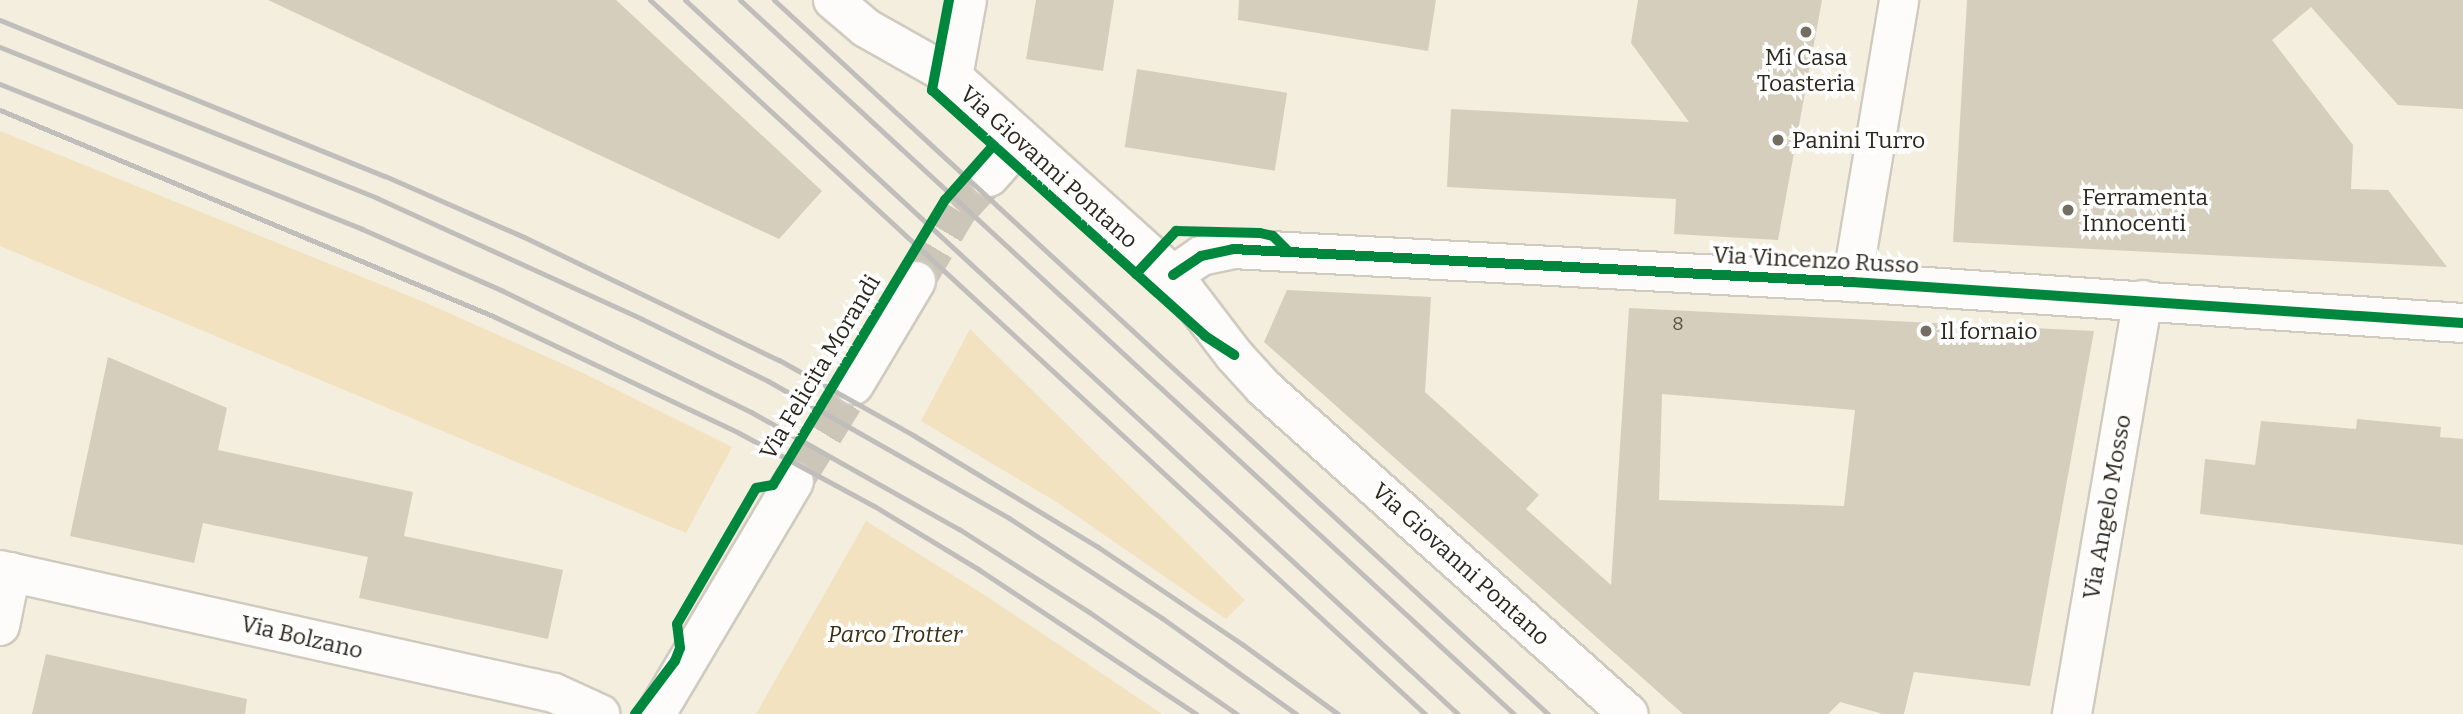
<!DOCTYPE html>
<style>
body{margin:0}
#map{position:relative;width:2463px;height:714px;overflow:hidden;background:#f4eedf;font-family:Bitter,serif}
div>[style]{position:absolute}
.green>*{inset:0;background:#f2e2c0}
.building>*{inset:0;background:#d6cebc;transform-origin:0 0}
.street-tunnel>*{height:38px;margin-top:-19px;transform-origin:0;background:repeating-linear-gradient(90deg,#ccc6b8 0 38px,transparent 0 57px)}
.roads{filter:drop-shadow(2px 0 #d0cbbf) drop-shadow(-2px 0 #d0cbbf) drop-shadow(0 2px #d0cbbf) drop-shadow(0 -2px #d0cbbf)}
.street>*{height:38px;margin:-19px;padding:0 19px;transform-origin:19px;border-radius:19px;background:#fdfcfa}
.rail>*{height:5px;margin:-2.5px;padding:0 2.5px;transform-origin:2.5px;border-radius:2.5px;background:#c0beba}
.cycleway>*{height:10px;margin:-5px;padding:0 5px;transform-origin:5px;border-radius:5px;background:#00873e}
.dots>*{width:19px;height:19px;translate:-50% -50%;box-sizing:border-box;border:4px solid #fff;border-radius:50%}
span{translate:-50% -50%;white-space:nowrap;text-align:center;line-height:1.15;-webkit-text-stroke:7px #fff;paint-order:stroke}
.number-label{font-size:19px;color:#575246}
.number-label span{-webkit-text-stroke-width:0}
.poi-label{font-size:23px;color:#2d281e}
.left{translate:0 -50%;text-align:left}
.street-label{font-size:23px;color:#2d281e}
.park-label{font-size:23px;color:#3b2f14;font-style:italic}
</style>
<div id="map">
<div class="green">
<div style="clip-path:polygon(0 131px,424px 302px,581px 372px,732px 447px,686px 533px,0 246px)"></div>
<div style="clip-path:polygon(970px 329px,1245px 600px,1226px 619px,1058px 503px,921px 421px)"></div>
<div style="clip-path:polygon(866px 521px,986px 596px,1162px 714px,756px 714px)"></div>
</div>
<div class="building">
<div style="clip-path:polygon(268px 0,616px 0,822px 191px,779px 239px)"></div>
<div style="clip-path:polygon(1036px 0,1114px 0,1103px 71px,1026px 59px)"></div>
<div style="clip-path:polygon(1239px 0,1436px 0,1428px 51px,1238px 20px)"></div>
<div style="clip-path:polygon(1638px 0,1822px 0,1778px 240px,1674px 234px,1676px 199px,1447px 187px,1451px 109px,1689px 122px,1631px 43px)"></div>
<div style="clip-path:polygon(1967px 0,2463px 0,2463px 109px,2398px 105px,2311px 7px,2272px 40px,2353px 145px,2351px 189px,2388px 190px,2447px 267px,1953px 242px)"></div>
<div style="left:1137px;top:69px;width:152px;height:79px;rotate:9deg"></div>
<div style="clip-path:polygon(evenodd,1287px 290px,1431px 297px,1425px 392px,1539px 495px,1526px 509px,1611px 585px,1629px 308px,2094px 331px,2030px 686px,1914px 672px,1904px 714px,1883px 714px,1840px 702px,1828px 714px,1683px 714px,1264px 342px,1287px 290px,1662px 394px,1855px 410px,1844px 506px,1659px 500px,1662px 394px)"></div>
<div style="clip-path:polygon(108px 357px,227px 408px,218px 450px,413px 492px,404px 536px,563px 570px,548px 639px,359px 598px,368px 557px,203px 523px,194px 563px,70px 536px)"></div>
<div style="clip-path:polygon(2357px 419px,2441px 427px,2440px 437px,2463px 439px,2463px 545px,2200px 514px,2205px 459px,2255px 465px,2261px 421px,2356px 429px)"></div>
<div style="clip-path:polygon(46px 654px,247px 699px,245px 714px,32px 714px)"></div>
</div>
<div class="street-tunnel">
<div style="left:916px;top:281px;width:82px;rotate:-59.4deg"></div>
<div style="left:958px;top:210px;width:45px;rotate:-46.8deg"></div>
<div style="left:794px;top:482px;width:114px;rotate:-58.3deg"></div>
</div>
<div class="roads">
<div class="street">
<div style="left:833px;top:0;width:43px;rotate:40.3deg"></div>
<div style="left:866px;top:28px;width:100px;rotate:29.4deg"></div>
<div style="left:953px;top:77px;width:296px;rotate:42deg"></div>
<div style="left:1173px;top:275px;width:101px;rotate:52.7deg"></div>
<div style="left:1234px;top:355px;width:45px;rotate:47.7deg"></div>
<div style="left:1264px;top:388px;width:489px;rotate:41.8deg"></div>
<div style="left:953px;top:77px;width:78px;rotate:-79.7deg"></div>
<div style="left:989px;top:177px;width:50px;rotate:-48.3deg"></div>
<div style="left:1173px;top:275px;width:34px;rotate:-34deg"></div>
<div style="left:1201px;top:256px;width:33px;rotate:-12deg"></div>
<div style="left:1233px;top:249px;width:620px;rotate:3.05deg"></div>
<div style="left:1852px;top:282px;width:612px;rotate:3.84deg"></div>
<div style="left:1852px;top:282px;width:286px;rotate:-80.5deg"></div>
<div style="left:854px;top:385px;width:121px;rotate:-59.2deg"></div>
<div style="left:0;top:570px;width:567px;rotate:12.52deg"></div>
<div style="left:554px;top:693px;width:51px;rotate:24.5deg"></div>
<div style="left:0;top:626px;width:55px;rotate:-78.5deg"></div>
<div style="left:656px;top:714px;width:270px;rotate:-59.3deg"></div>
<div style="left:2072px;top:714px;width:420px;rotate:-80.3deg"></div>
</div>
</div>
<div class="rail">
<div style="left:650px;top:0;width:1054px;rotate:42.65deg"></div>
<div style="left:685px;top:0;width:1052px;rotate:42.73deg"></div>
<div style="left:740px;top:0;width:1053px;rotate:42.69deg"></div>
<div style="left:774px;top:0;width:1053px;rotate:42.69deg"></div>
<div style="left:0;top:20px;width:415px;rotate:22.1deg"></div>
<div style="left:385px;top:176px;width:152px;rotate:23.7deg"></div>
<div style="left:524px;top:237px;width:283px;rotate:25.8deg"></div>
<div style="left:779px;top:360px;width:154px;rotate:29.2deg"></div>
<div style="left:913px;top:435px;width:216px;rotate:31.2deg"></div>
<div style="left:1098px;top:547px;width:174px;rotate:34deg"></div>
<div style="left:1242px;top:644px;width:119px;rotate:36.1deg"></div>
<div style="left:0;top:47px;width:406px;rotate:21.8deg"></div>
<div style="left:377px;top:198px;width:291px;rotate:24.5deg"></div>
<div style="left:642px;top:319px;width:140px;rotate:26.2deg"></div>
<div style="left:768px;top:381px;width:277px;rotate:29.6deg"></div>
<div style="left:1009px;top:518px;width:183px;rotate:33.2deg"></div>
<div style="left:1162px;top:618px;width:165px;rotate:35.6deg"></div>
<div style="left:0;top:84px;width:390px;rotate:21.8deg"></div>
<div style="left:362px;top:229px;width:154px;rotate:23.7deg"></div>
<div style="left:503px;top:291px;width:276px;rotate:26deg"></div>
<div style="left:751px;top:412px;width:239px;rotate:29.4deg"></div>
<div style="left:959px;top:529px;width:154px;rotate:32.6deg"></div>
<div style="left:1089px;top:612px;width:180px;rotate:34.6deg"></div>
<div style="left:0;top:110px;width:534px;rotate:22.68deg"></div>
<div style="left:493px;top:316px;width:272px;rotate:25.4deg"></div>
<div style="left:739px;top:433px;width:153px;rotate:28.4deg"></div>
<div style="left:874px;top:506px;width:122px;rotate:31.2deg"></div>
<div style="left:978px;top:569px;width:262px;rotate:33.6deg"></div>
</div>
<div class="cycleway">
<div style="left:949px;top:0;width:92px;rotate:100.7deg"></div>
<div style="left:932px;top:90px;width:367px;rotate:42deg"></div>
<div style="left:1205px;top:336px;width:35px;rotate:33deg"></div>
<div style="left:1136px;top:274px;width:59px;rotate:-47.1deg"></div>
<div style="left:1176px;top:231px;width:84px;rotate:1.4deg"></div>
<div style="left:1260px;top:233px;width:13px;rotate:13deg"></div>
<div style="left:1273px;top:236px;width:23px;rotate:45deg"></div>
<div style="left:1173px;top:275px;width:34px;rotate:-34deg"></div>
<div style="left:1201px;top:256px;width:33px;rotate:-12deg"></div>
<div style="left:1233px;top:249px;width:620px;rotate:3.05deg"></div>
<div style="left:1852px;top:282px;width:612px;rotate:3.84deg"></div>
<div style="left:635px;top:714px;width:66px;rotate:-53deg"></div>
<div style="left:675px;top:661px;width:14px;rotate:-69deg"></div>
<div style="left:680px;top:648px;width:24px;rotate:-97deg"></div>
<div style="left:677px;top:624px;width:157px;rotate:-59.8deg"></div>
<div style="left:756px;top:488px;width:17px;rotate:-10deg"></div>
<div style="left:773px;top:485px;width:333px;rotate:-58.9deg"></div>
<div style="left:945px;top:200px;width:72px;rotate:-48.4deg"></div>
</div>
<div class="dots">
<div style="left:1806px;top:32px;background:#736d62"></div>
<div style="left:1778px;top:140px;background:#736d62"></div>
<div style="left:2068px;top:210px;background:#736d62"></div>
<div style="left:1926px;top:331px;background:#736d62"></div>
</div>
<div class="number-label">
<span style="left:1678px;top:324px">8</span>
</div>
<div class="poi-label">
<span style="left:1806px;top:70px">Mi Casa<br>Toasteria</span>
<span class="left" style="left:1792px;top:140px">Panini Turro</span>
<span class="left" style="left:2082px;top:210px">Ferramenta<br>Innocenti</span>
<span class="left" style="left:1940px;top:331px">Il fornaio</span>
</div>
<div class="street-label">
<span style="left:1049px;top:167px;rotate:42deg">Via Giovanni Pontano</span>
<span style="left:1816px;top:260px;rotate:3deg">Via Vincenzo Russo</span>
<span style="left:820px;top:367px;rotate:-59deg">Via Felicita Morandi</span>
<span style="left:2107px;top:507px;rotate:-80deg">Via Angelo Mosso</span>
<span style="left:1461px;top:564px;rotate:42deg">Via Giovanni Pontano</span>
<span style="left:302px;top:637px;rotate:13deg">Via Bolzano</span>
</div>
<div class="park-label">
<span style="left:895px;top:634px">Parco Trotter</span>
</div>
</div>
